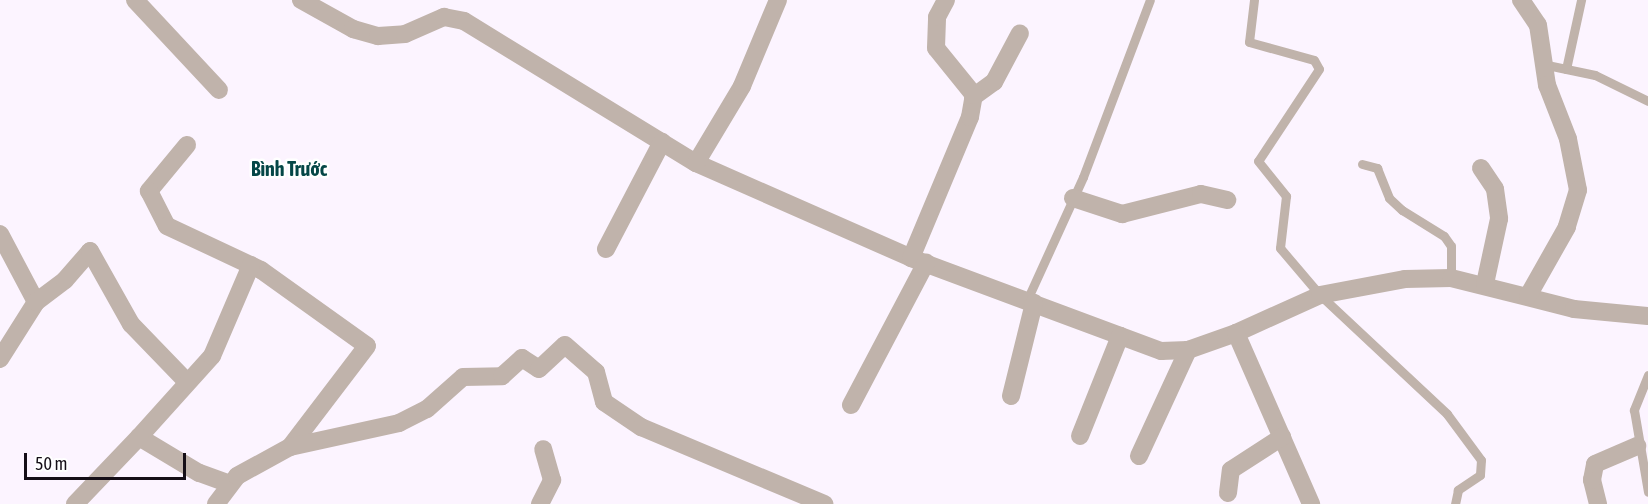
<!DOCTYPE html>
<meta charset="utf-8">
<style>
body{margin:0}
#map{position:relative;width:1648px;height:504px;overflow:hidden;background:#fcf4ff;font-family:"Asap Condensed",sans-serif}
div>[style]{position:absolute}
.lane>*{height:9px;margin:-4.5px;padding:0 4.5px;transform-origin:4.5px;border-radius:4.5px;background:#c0b3ab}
.street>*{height:18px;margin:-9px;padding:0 9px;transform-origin:9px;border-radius:9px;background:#c0b3ab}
span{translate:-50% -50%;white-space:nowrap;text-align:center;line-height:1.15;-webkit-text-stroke:5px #fff;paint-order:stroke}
.quarter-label{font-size:20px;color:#054747;font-weight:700}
.scale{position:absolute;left:24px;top:453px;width:162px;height:27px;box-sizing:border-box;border:3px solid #150e17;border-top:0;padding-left:8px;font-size:18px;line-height:21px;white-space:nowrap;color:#150e17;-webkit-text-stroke:4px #fff;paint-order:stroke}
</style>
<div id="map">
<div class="lane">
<div style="left:1254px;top:0;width:42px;rotate:96.8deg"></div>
<div style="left:1249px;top:42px;width:67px;rotate:15.5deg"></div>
<div style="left:1314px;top:60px;width:10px;rotate:61deg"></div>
<div style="left:1319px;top:69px;width:110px;rotate:123.5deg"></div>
<div style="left:1258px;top:161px;width:45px;rotate:51.3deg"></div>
<div style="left:1286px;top:196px;width:52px;rotate:96.6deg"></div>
<div style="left:1280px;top:248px;width:62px;rotate:49.6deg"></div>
<div style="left:1320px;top:295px;width:174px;rotate:43.1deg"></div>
<div style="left:1447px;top:414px;width:57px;rotate:53.5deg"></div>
<div style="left:1481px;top:460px;width:15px;rotate:94deg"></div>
<div style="left:1480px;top:475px;width:27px;rotate:146deg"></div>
<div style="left:1458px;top:490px;width:14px;rotate:102deg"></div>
<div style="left:1547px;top:65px;width:49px;rotate:11.8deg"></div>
<div style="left:1595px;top:75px;width:59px;rotate:26.1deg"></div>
<div style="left:1566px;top:69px;width:71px;rotate:-77.7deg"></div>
<div style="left:1362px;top:164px;width:16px;rotate:15deg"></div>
<div style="left:1377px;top:168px;width:32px;rotate:68deg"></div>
<div style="left:1389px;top:198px;width:18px;rotate:43deg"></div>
<div style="left:1402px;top:210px;width:49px;rotate:31.8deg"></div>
<div style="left:1444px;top:236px;width:12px;rotate:55deg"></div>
<div style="left:1451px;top:246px;width:32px;rotate:90deg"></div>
<div style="left:1027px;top:300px;width:135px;rotate:-65.5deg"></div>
<div style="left:1083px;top:177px;width:189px;rotate:-69.3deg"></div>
<div style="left:1648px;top:375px;width:38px;rotate:112deg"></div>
<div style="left:1634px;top:410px;width:83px;rotate:80.3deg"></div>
</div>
<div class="street">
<div style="left:135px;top:0;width:123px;rotate:47deg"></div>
<div style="left:301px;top:0;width:60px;rotate:29.1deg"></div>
<div style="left:353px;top:29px;width:26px;rotate:16deg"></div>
<div style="left:378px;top:36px;width:27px;rotate:-4deg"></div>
<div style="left:405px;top:34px;width:43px;rotate:-23.6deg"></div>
<div style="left:444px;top:17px;width:20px;rotate:11deg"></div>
<div style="left:464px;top:21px;width:272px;rotate:31.5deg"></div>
<div style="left:696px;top:163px;width:235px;rotate:23.8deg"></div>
<div style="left:911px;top:258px;width:267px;rotate:20.4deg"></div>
<div style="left:1161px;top:351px;width:27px;rotate:-2deg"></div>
<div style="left:1188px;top:350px;width:51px;rotate:-19.5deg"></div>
<div style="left:1236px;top:333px;width:92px;rotate:-24.3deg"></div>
<div style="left:1320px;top:295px;width:86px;rotate:-10.7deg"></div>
<div style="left:1405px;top:279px;width:46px;rotate:-1.2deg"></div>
<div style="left:1451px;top:278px;width:127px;rotate:14.1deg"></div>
<div style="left:1574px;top:309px;width:74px;rotate:5.4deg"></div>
<div style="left:1521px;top:0;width:30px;rotate:56deg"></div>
<div style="left:1538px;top:25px;width:61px;rotate:81.5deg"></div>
<div style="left:1547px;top:85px;width:58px;rotate:68.7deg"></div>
<div style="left:1568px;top:139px;width:52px;rotate:78.9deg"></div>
<div style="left:1578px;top:190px;width:39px;rotate:107deg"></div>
<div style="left:1567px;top:227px;width:79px;rotate:119.5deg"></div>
<div style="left:973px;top:97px;width:26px;rotate:-36deg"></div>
<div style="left:994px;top:82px;width:55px;rotate:-62deg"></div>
<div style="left:187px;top:145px;width:60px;rotate:129.6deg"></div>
<div style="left:149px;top:191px;width:39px;rotate:63deg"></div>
<div style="left:167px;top:226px;width:104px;rotate:25.1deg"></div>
<div style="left:261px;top:270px;width:130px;rotate:35.6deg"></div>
<div style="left:367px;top:346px;width:127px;rotate:127.3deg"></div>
<div style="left:696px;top:163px;width:90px;rotate:-59.1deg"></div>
<div style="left:742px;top:86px;width:93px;rotate:-67.3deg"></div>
<div style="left:1481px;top:168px;width:25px;rotate:56deg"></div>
<div style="left:1495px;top:189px;width:30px;rotate:82deg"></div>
<div style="left:1499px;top:219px;width:66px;rotate:102.2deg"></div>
<div style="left:1073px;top:198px;width:52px;rotate:18.1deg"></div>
<div style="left:1122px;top:214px;width:81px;rotate:-14.2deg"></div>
<div style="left:1201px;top:194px;width:27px;rotate:13deg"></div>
<div style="left:0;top:234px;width:77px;rotate:62.1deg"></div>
<div style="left:606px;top:249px;width:121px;rotate:-62.4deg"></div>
<div style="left:911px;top:258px;width:153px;rotate:-67.3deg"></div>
<div style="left:970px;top:117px;width:22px;rotate:-80deg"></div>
<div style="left:974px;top:95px;width:60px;rotate:-129deg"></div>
<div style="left:936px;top:48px;width:31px;rotate:-88deg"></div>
<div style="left:937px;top:17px;width:19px;rotate:-62deg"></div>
<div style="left:1236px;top:333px;width:187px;rotate:66.3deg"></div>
<div style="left:0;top:359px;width:67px;rotate:-57.7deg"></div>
<div style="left:36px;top:302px;width:36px;rotate:-37deg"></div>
<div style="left:65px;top:280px;width:38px;rotate:-49deg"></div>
<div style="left:90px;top:251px;width:84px;rotate:60.7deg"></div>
<div style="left:131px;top:324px;width:81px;rotate:46deg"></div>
<div style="left:1011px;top:396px;width:96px;rotate:-76.1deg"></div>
<div style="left:851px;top:405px;width:161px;rotate:-62.2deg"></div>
<div style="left:1080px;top:436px;width:108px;rotate:-68.2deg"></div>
<div style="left:1139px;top:456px;width:117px;rotate:-65.2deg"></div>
<div style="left:230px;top:484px;width:33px;rotate:-160deg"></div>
<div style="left:199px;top:473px;width:70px;rotate:-149deg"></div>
<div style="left:139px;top:437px;width:109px;rotate:-48deg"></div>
<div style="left:212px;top:356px;width:99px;rotate:-66.8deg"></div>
<div style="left:1228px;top:493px;width:23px;rotate:-83deg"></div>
<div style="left:1231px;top:470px;width:61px;rotate:-32.9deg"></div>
<div style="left:75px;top:504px;width:93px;rotate:-46.3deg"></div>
<div style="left:216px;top:504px;width:35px;rotate:-53deg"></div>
<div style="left:237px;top:476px;width:60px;rotate:-28.7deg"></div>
<div style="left:290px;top:447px;width:112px;rotate:-12.4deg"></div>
<div style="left:399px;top:423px;width:31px;rotate:-27deg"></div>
<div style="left:427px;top:409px;width:48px;rotate:-41.6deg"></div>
<div style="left:463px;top:377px;width:39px;rotate:-1deg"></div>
<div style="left:502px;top:376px;width:27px;rotate:-42deg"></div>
<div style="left:522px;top:358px;width:20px;rotate:33deg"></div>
<div style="left:539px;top:369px;width:35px;rotate:-43deg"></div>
<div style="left:565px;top:345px;width:41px;rotate:41.1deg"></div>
<div style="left:596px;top:372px;width:31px;rotate:75deg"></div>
<div style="left:604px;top:402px;width:45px;rotate:34deg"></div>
<div style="left:641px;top:427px;width:199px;rotate:22.8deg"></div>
<div style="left:540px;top:504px;width:27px;rotate:-63deg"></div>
<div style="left:552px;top:480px;width:32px;rotate:-106deg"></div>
<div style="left:1598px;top:504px;width:25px;rotate:-104deg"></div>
<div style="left:1592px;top:480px;width:16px;rotate:-79deg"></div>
<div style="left:1595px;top:464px;width:46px;rotate:-23.2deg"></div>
</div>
<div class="quarter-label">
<span style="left:289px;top:168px">Bình Trước</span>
</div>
<div class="scale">50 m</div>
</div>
